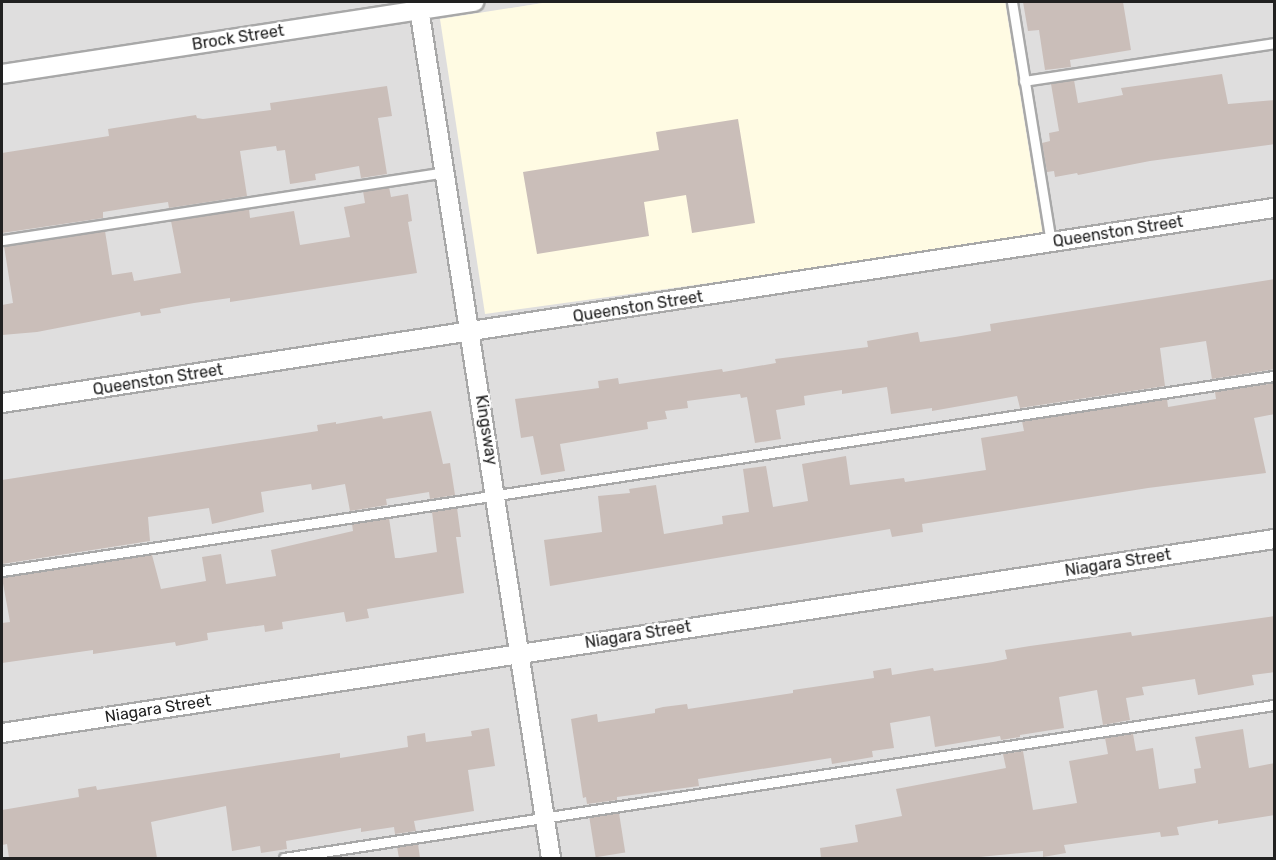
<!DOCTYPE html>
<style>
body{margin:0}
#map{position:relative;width:1276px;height:860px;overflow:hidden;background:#f2ede7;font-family:Rubik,sans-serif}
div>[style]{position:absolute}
.residential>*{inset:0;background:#dfdede}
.education>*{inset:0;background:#fffbe3}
.building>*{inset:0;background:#cabeb9;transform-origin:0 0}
.roads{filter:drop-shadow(2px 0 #a8a8a8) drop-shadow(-2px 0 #a8a8a8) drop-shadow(0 2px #a8a8a8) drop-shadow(0 -2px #a8a8a8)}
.service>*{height:9px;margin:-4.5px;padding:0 4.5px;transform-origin:4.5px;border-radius:4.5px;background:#fff}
.minor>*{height:18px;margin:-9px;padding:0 9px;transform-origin:9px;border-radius:9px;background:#fff}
span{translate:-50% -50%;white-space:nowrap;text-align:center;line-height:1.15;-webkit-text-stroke:5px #fff;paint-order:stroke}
.street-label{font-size:16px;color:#212121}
.frame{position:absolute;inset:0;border:3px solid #212121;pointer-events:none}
</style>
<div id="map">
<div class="residential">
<div style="clip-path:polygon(2px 2px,549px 2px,440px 20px,1043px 236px,1005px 2px,1274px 2px,1274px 858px,2px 858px)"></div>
</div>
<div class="education">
<div style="clip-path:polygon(549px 2px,1005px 2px,1043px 237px,485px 314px,440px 19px)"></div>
</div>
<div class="building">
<div style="clip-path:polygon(1023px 2px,1123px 2px,1131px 50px,1070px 60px,1071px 67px,1045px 70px,1039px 30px,1028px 31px)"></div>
<div style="clip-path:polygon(1222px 74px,1228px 104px,1275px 100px,1275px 144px,1150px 161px,1078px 175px,1077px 173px,1055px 177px,1054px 171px,1047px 172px,1042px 143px,1050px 141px,1049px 133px,1059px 131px,1051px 84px,1074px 80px,1078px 103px,1123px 95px,1121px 88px)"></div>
<div style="clip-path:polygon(387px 86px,392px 116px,378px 118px,387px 174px,361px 178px,359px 166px,315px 174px,316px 180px,290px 184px,285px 150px,277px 151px,276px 146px,240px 151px,247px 196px,169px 208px,168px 202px,147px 205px,103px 212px,103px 218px,2px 233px,2px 153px,109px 136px,108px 129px,196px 115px,197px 118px,203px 119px,271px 110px,270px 103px)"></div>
<div style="clip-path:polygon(738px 119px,755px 223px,692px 233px,686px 195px,644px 202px,649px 236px,537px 254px,523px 172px,659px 150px,656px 132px)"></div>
<div style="clip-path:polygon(389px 187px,391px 197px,408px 194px,412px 221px,408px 222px,417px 273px,230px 302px,230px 298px,194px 303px,160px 309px,161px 313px,141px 316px,140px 312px,37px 332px,2px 335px,2px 305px,13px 303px,4px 246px,105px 231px,112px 275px,132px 272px,134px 281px,181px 273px,171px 221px,249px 209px,250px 218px,294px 211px,300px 245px,350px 237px,344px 207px,365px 203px,363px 191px)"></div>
<div style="clip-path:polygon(1275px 279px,1275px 369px,1212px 379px,1206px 341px,1160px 348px,1165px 386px,1020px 408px,1017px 396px,932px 411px,932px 408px,891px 414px,887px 387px,842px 394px,842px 390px,804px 396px,805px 405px,776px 410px,781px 439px,755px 443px,747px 397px,741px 398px,740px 394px,687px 401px,688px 408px,665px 411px,667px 419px,647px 422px,648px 429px,560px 444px,565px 471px,541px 475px,533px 436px,521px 438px,515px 399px,599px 388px,598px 381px,618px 378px,619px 384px,722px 369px,723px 372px,776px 363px,775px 359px,868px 347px,867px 341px,918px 332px,920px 342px,955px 337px,991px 331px,990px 324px)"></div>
<div style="clip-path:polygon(1275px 383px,1275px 414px,1254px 418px,1266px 473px,1148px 488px,922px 524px,923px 532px,892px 537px,890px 529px,550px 586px,544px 540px,602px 532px,598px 496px,630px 493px,629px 489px,656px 485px,664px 534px,723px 524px,722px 516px,749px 512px,743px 469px,766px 466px,773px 507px,808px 501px,802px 464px,846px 456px,850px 485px,904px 478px,905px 482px,986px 470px,981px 438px,1024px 431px,1022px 421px,1167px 399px,1168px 407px,1216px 399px,1215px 392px)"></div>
<div style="clip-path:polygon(431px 411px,443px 464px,450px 463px,455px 495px,430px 499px,429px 492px,386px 499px,387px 505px,350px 511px,345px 484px,312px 490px,311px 484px,261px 492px,264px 512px,212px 524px,209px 508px,148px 517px,150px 541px,2px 564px,2px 480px,318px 431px,317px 425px,336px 422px,336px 424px,382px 416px,383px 419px)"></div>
<div style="clip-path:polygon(457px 508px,461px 537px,456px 537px,464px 593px,367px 609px,369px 618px,346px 622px,344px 612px,282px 622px,283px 629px,265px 632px,264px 625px,207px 633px,208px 640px,176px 646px,175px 642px,93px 654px,93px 650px,2px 663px,2px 623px,10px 622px,2px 578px,152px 555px,161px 589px,206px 581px,202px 557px,221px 554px,226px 584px,276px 576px,271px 550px,353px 531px,352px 524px,389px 518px,395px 558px,400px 558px,437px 552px,432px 512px)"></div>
<div style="clip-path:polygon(1275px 616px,1275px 672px,1252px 675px,1254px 685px,1198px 695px,1195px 679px,1142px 687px,1144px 695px,1126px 698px,1130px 720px,1103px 725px,1097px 690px,1059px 697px,1064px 728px,1020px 735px,1020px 737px,1001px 740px,1000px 736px,935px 747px,930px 716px,890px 723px,894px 748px,872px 751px,873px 757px,832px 764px,831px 758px,698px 779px,699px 786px,617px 797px,617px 800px,587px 804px,586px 797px,583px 798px,571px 719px,597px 714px,598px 722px,655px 713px,655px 709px,663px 707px,687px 704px,688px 709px,793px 693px,793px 690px,874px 678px,873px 671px,891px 668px,892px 675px,933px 668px,934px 671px,993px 662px,1007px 659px,1005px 650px,1030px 646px,1131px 632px,1132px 636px)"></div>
<div style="clip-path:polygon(489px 728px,495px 766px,468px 770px,474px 811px,414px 821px,416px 831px,395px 834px,394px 827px,361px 832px,361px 828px,286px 841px,287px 849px,261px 853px,260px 846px,232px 851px,226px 806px,151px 822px,157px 858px,9px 858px,7px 844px,2px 845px,2px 810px,79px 797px,78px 789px,96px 786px,97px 790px,340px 753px,340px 758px,408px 747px,407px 736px,425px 733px,426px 742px,472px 736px,471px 731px)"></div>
<div style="clip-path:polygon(1243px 729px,1249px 768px,1275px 763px,1275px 815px,1218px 824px,1218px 820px,1177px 827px,1179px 835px,1161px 837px,1160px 832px,1064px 845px,1066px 853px,1043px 857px,1043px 851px,969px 858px,821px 858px,820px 848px,858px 842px,855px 825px,902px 816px,896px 789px,1006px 768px,1003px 754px,1023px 751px,1033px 810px,1077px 803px,1069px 761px,1108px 754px,1105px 738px,1133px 734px,1136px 751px,1153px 748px,1159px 789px,1196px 783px,1194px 769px,1201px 768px,1195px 737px)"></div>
<div style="left:619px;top:813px;width:40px;height:30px;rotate:81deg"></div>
<div style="clip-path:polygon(418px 844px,420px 858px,399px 858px,397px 847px)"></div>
</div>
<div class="roads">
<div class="service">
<div style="left:1012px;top:2px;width:244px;rotate:80.8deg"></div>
<div style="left:1024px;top:81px;width:253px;rotate:-8.6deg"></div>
<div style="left:2px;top:240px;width:448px;rotate:-8.7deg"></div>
<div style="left:2px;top:571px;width:1287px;rotate:-8.72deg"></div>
<div style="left:284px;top:858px;width:1002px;rotate:-8.79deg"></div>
</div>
<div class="minor">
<div style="left:418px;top:2px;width:866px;rotate:81.17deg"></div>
<div style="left:2px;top:74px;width:478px;rotate:-8.7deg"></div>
<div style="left:2px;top:403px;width:1287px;rotate:-8.72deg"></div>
<div style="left:2px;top:733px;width:1287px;rotate:-8.67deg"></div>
</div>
</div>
<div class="street-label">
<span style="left:238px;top:38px;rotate:-9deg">Brock Street</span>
<span style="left:1118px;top:232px;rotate:-9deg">Queenston Street</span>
<span style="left:638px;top:307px;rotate:-9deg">Queenston Street</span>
<span style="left:158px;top:380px;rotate:-9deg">Queenston Street</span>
<span style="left:486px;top:430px;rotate:81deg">Kingsway</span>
<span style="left:1118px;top:563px;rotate:-9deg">Niagara Street</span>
<span style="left:638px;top:635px;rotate:-9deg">Niagara Street</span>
<span style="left:158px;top:709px;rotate:-9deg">Niagara Street</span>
</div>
<div class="frame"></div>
</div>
